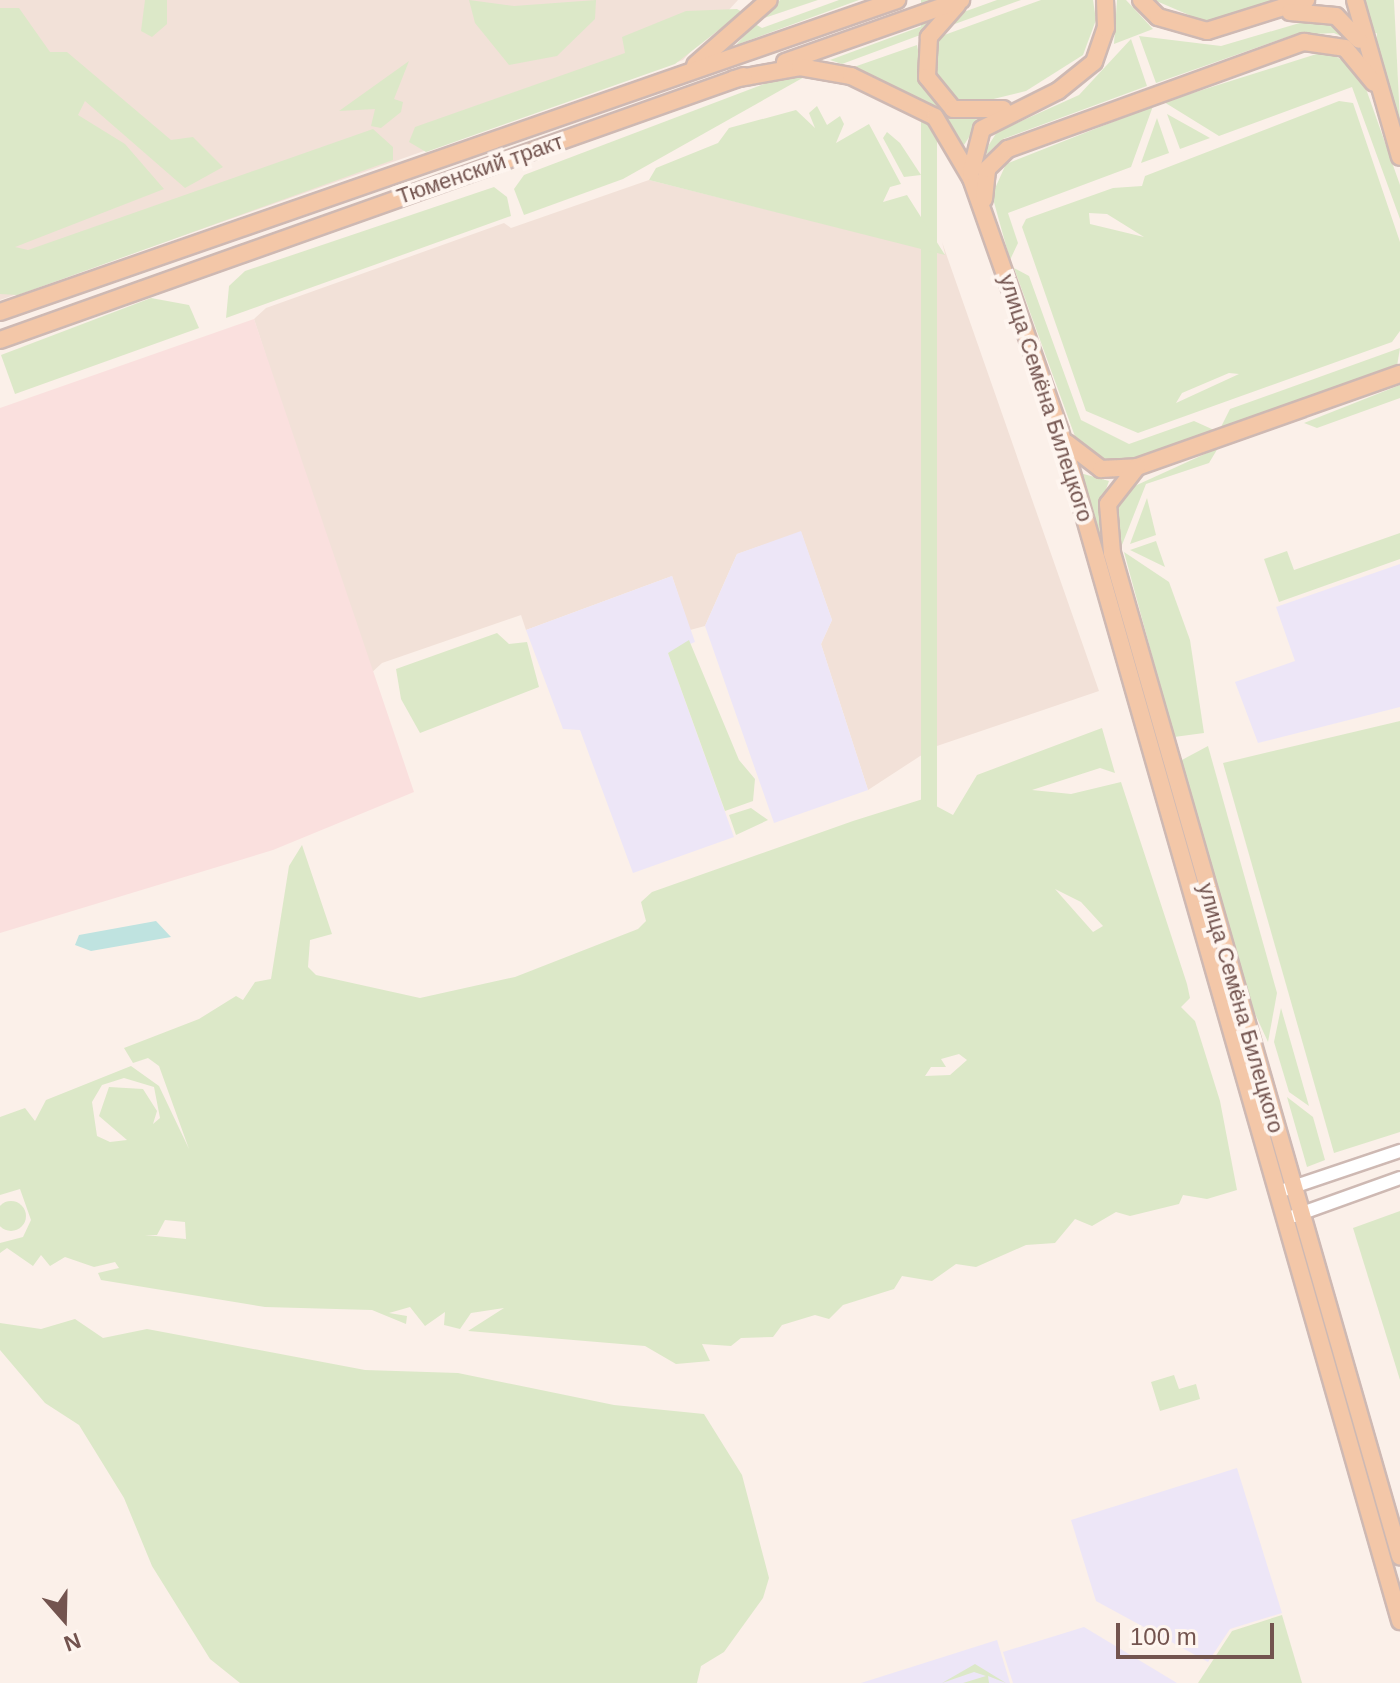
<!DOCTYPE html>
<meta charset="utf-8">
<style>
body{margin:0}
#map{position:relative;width:1400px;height:1683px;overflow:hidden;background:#fbf0e9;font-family:Arial,sans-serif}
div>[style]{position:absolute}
.residential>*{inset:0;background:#f2e1d8}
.commercial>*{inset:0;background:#fae0de}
.education>*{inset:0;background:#ede6f7}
.green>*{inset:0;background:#dce8c8;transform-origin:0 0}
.round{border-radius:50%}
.water>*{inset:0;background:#bfe3e0}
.roads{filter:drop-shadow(2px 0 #ceb9b3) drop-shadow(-2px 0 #ceb9b3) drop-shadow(0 2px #ceb9b3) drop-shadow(0 -2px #ceb9b3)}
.minor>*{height:12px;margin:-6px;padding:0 6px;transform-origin:6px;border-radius:6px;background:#fff}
.major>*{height:16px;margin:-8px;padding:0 8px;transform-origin:8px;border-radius:8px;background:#f3c7a8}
span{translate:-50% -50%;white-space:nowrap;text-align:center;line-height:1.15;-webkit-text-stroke:8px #fef5ef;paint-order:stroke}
.street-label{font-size:22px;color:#73544f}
.north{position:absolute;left:24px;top:1579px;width:80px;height:80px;-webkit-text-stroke:6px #fef5ef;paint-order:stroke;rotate:160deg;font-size:22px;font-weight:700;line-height:32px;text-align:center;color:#73544f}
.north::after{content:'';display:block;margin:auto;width:28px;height:36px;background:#73544f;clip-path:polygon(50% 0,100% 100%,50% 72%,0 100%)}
.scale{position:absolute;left:1116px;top:1623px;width:158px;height:36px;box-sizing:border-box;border:4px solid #73544f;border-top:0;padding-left:10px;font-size:24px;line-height:28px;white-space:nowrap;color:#73544f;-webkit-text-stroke:6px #fef5ef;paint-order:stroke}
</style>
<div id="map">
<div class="residential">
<div style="clip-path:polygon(0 0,738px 0,683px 60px,0 300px)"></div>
<div style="clip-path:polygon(649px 180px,945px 254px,942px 242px,1099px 691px,934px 747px,868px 790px,821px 644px,832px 620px,801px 532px,737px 554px,705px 626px,690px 630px,672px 576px,526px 630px,521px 615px,382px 663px,369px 675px,254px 319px,266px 308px,504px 223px,511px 228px)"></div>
</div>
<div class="commercial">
<div style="clip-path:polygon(254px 319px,414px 792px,273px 850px,0 933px,0 408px)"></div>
</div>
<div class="education">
<div style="clip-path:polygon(801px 531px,832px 620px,821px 644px,868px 790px,774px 823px,705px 626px,737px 554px)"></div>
<div style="clip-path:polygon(1400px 564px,1400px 707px,1258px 743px,1235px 682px,1295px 661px,1276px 607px)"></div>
<div style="clip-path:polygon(672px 576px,695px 642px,668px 653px,734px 837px,633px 873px,580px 730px,563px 729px,526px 630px)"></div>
<div style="clip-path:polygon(1237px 1468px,1282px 1613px,1230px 1629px,1208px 1662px,1096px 1601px,1071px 1520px)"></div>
<div style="clip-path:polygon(1084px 1627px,1177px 1683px,1013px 1683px,1003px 1652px)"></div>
<div style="clip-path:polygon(997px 1640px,1010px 1683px,861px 1683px)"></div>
</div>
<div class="green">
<div style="clip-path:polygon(145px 0,167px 0,167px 24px,152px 37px,141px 31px)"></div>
<div style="clip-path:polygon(469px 0,514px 6px,596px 0,595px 19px,557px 56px,509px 65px,475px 23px)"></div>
<div style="clip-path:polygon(780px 0,818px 0,761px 19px)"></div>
<div style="clip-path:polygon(839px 0,859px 0,736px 45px,755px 24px,762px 28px)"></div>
<div style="left:921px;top:0;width:16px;height:977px"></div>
<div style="clip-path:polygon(997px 0,1021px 0,941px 29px,958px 14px)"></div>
<div style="clip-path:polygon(1041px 0,1093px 0,1096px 20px,1083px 55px,1026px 91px,969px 105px,954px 100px,934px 78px,936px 38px)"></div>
<div style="clip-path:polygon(1117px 0,1126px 0,1153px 29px,1114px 44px)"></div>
<div style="clip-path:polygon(1154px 0,1288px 0,1210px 24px)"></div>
<div style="clip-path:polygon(1360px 0,1394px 0,1400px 122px,1375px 54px,1377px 33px,1368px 36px)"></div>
<div style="clip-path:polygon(0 8px,19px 8px,50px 52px,67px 52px,171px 140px,193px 137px,223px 167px,185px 188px,85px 101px,78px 115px,125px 144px,164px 189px,15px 247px,28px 250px,373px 129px,393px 147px,393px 160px,18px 295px,0 294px)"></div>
<div style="clip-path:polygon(737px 9px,742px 12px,675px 64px,426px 152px,409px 142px,415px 127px,625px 53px,622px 37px,686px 11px)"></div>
<div style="clip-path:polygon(1303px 22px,1331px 22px,1352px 41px,1334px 33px,1293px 35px,1156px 83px,1139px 36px,1221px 46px)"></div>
<div style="clip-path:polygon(925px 25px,923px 34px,842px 64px,830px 60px)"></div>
<div style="clip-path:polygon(1131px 39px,1147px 86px,1003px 139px,978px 162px,997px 132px,1079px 95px)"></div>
<div style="clip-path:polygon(917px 45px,926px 91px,950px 114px,980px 120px,964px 145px,927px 102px,851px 68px)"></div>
<div style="clip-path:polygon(1326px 51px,1356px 68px,1365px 86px,1400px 185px,1400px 219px,1352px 87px,1219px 136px,1164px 102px)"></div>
<div style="clip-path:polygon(409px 61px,394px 99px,403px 102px,401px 112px,381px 128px,371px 126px,375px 109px,339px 111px)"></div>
<div style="clip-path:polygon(806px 76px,623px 179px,524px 215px,514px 189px,524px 175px,772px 81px)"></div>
<div style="clip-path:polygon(evenodd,1339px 101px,1353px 103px,1400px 242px,1400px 331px,1392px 342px,1138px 433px,1086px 411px,1022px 227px,1026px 219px,1113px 188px,1142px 186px,1145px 176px,1339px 101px,1089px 213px,1107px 214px,1144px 237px,1090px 224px,1089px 213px,1339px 101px,1229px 373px,1239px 374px,1176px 403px,1182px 393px,1229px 373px)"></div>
<div style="clip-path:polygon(817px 106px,827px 125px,840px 116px,844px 124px,836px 143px,869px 124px,901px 184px,890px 187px,883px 202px,907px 195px,945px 255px,649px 180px,656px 168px,718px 143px,729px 128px,796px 110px,815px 128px,809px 113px)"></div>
<div style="clip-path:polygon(1153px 106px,1131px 167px,1008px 213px,1018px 243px,1010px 260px,992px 195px,1006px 164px)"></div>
<div style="clip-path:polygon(1167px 114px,1210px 138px,1180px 149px)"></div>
<div style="clip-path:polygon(1157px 118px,1169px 153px,1141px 163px)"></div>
<div style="clip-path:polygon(887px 132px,900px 143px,921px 175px,904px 177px,883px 138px)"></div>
<div style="clip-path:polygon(494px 187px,507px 197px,511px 216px,226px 318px,229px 286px,245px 271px)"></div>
<div style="clip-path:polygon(1014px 268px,1029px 276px,1081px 420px,1129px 444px,1194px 421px,1214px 430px,1128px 461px,1101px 459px,1077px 442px)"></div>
<div style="clip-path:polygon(151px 298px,189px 305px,199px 328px,15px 394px,1px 355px)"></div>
<div style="clip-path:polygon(1400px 348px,1397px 366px,1221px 427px,1230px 409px)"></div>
<div style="clip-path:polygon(1400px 385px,1400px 398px,1317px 428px,1304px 423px)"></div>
<div style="clip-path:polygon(1218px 448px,1209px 463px,1146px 484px,1120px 550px,1115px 512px,1128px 489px)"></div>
<div style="clip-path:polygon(1080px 473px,1109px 481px,1099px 509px,1104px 554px)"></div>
<div style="clip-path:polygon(1147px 498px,1156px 535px,1130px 544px)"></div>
<div style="clip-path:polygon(1400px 533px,1400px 559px,1279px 602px,1264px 559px,1287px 551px,1294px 570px)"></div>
<div style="clip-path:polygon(1156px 541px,1165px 567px,1130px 550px)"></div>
<div style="clip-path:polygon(1124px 552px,1169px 582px,1190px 640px,1204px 733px,1174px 737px)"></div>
<div style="clip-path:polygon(497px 633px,509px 644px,527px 642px,539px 687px,420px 733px,401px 699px,396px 669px)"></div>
<div style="clip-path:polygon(689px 640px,739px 760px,755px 779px,753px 801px,725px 811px,668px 653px)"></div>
<div style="clip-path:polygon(1400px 721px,1400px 1132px,1334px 1153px,1223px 763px)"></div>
<div style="clip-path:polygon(evenodd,1102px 728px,1115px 773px,1100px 768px,1032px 790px,1071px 794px,1121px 782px,1187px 984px,1190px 998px,1181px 1007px,1195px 1021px,1220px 1101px,1237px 1190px,1207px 1199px,1183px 1195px,1179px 1204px,1130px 1216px,1116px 1212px,1092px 1226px,1075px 1219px,1055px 1243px,1026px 1245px,976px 1267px,956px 1264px,932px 1281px,902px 1276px,894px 1289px,843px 1305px,829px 1319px,815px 1315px,782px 1325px,773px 1337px,741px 1338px,731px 1346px,702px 1344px,710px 1361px,676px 1364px,645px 1346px,468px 1331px,504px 1308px,471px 1313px,460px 1329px,444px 1325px,445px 1312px,425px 1326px,410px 1307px,389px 1313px,407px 1316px,406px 1324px,372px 1310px,265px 1307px,101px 1280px,98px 1273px,119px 1268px,115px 1262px,94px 1267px,65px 1257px,50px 1266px,41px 1255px,33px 1266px,7px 1248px,0 1253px,0 1243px,23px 1237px,31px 1220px,20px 1189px,0 1195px,0 1117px,25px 1108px,35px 1121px,46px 1100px,131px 1066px,159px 1086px,189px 1149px,159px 1066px,148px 1058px,133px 1063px,124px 1048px,199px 1019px,236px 996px,243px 1000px,255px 982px,271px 979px,289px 866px,302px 845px,332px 934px,310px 940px,308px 967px,316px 975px,420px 998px,515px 977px,638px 929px,646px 921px,641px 902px,652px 892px,853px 821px,923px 799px,953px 815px,977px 775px,1102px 728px,1055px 889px,1081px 902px,1103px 926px,1093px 932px,1055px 889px,1102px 728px,959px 1054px,967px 1060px,950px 1075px,925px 1076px,931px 1067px,946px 1067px,941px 1059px,959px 1054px,1102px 728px,124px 1078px,154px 1087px,160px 1118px,153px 1124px,157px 1111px,143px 1089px,109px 1087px,99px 1116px,127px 1140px,110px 1142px,97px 1136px,92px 1102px,102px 1085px,124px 1078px,1102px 728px,165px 1220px,185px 1222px,186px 1239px,145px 1235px,157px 1235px,165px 1220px)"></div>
<div style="clip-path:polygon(1208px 746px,1277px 993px,1268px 1042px,1245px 992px,1180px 761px)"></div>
<div style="clip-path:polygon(751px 808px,768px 820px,736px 835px,729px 815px)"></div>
<div style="clip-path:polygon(1281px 1008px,1309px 1106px,1289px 1092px,1274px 1042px)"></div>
<div style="clip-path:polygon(1287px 1097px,1313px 1117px,1325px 1160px,1307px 1167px)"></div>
<div class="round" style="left:-4px;top:1201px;width:30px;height:30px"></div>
<div style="clip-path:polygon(1400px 1211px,1400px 1380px,1353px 1228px)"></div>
<div style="clip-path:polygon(75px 1319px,103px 1338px,147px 1329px,365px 1370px,458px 1373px,614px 1405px,704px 1414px,742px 1475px,769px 1578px,763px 1598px,724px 1652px,701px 1666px,697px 1683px,240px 1683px,210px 1659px,152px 1566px,124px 1498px,79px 1425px,45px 1403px,0 1350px,0 1323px,41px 1329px)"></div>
<div style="clip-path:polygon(1174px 1375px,1179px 1389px,1196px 1384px,1200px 1399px,1160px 1411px,1151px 1382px)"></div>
<div style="clip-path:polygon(1282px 1615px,1302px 1683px,1198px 1683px,1232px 1631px)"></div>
<div style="clip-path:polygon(975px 1664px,1006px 1683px,988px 1676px,989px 1683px,963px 1683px,986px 1676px,974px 1672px,942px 1683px)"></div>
</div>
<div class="water">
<div style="clip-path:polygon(156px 921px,171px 937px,91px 951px,75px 945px,79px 935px)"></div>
</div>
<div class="roads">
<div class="minor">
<div style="left:1278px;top:1192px;width:129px;rotate:-18.6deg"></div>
<div style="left:1294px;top:1216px;width:113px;rotate:-19.7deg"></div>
</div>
<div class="major">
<div style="left:1141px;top:0;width:24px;rotate:45deg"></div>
<div style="left:1158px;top:17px;width:51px;rotate:15.9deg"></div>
<div style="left:1207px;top:31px;width:104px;rotate:-17.4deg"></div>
<div style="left:1355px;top:0;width:163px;rotate:74deg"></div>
<div style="left:957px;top:5px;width:43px;rotate:131.2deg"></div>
<div style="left:929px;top:37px;width:40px;rotate:92.9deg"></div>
<div style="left:927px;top:77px;width:41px;rotate:50.9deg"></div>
<div style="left:953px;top:109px;width:50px"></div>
<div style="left:1290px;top:12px;width:46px;rotate:5deg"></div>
<div style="left:1336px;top:16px;width:33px;rotate:46deg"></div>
<div style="left:785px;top:62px;width:187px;rotate:-19.4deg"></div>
<div style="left:695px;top:65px;width:98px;rotate:-41.3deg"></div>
<div style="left:734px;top:79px;width:67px;rotate:-10.3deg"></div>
<div style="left:800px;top:67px;width:52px;rotate:10deg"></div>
<div style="left:851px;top:76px;width:93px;rotate:26deg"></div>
<div style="left:935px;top:117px;width:71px;rotate:59.5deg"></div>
<div style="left:971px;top:178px;width:268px;rotate:70.6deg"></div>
<div style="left:1060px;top:431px;width:1238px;rotate:74.05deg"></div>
<div style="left:971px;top:172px;width:44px;rotate:-75.7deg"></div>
<div style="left:982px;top:129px;width:85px;rotate:-26.6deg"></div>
<div style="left:1058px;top:91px;width:46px;rotate:-38.9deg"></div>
<div style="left:1094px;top:62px;width:36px;rotate:-71deg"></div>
<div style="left:1106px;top:28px;width:28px;rotate:-92deg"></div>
<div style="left:984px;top:199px;width:30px;rotate:-84deg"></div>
<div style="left:987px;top:169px;width:29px;rotate:-44deg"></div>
<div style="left:1008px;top:149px;width:315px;rotate:-19.9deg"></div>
<div style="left:1304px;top:42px;width:41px;rotate:8.3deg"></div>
<div style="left:1345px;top:48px;width:45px;rotate:50.4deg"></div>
<div style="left:0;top:312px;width:950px;rotate:-19.18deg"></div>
<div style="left:0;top:340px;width:789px;rotate:-19.54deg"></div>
<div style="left:1067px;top:443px;width:43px;rotate:37.4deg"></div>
<div style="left:1101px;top:469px;width:36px;rotate:-3deg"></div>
<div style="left:1137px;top:467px;width:279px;rotate:-19.5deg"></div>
<div style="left:1137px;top:467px;width:47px;rotate:128.1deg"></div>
<div style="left:1108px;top:504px;width:49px;rotate:85.3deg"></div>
<div style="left:1112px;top:553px;width:1044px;rotate:73.98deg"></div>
</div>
</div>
<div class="street-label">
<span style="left:480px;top:169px;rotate:-19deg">Тюменский тракт</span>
<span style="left:1046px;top:398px;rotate:72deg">улица Семёна Билецкого</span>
<span style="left:1241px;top:1008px;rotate:74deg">улица Семёна Билецкого</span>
</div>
<div class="north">N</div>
<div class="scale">100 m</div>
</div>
